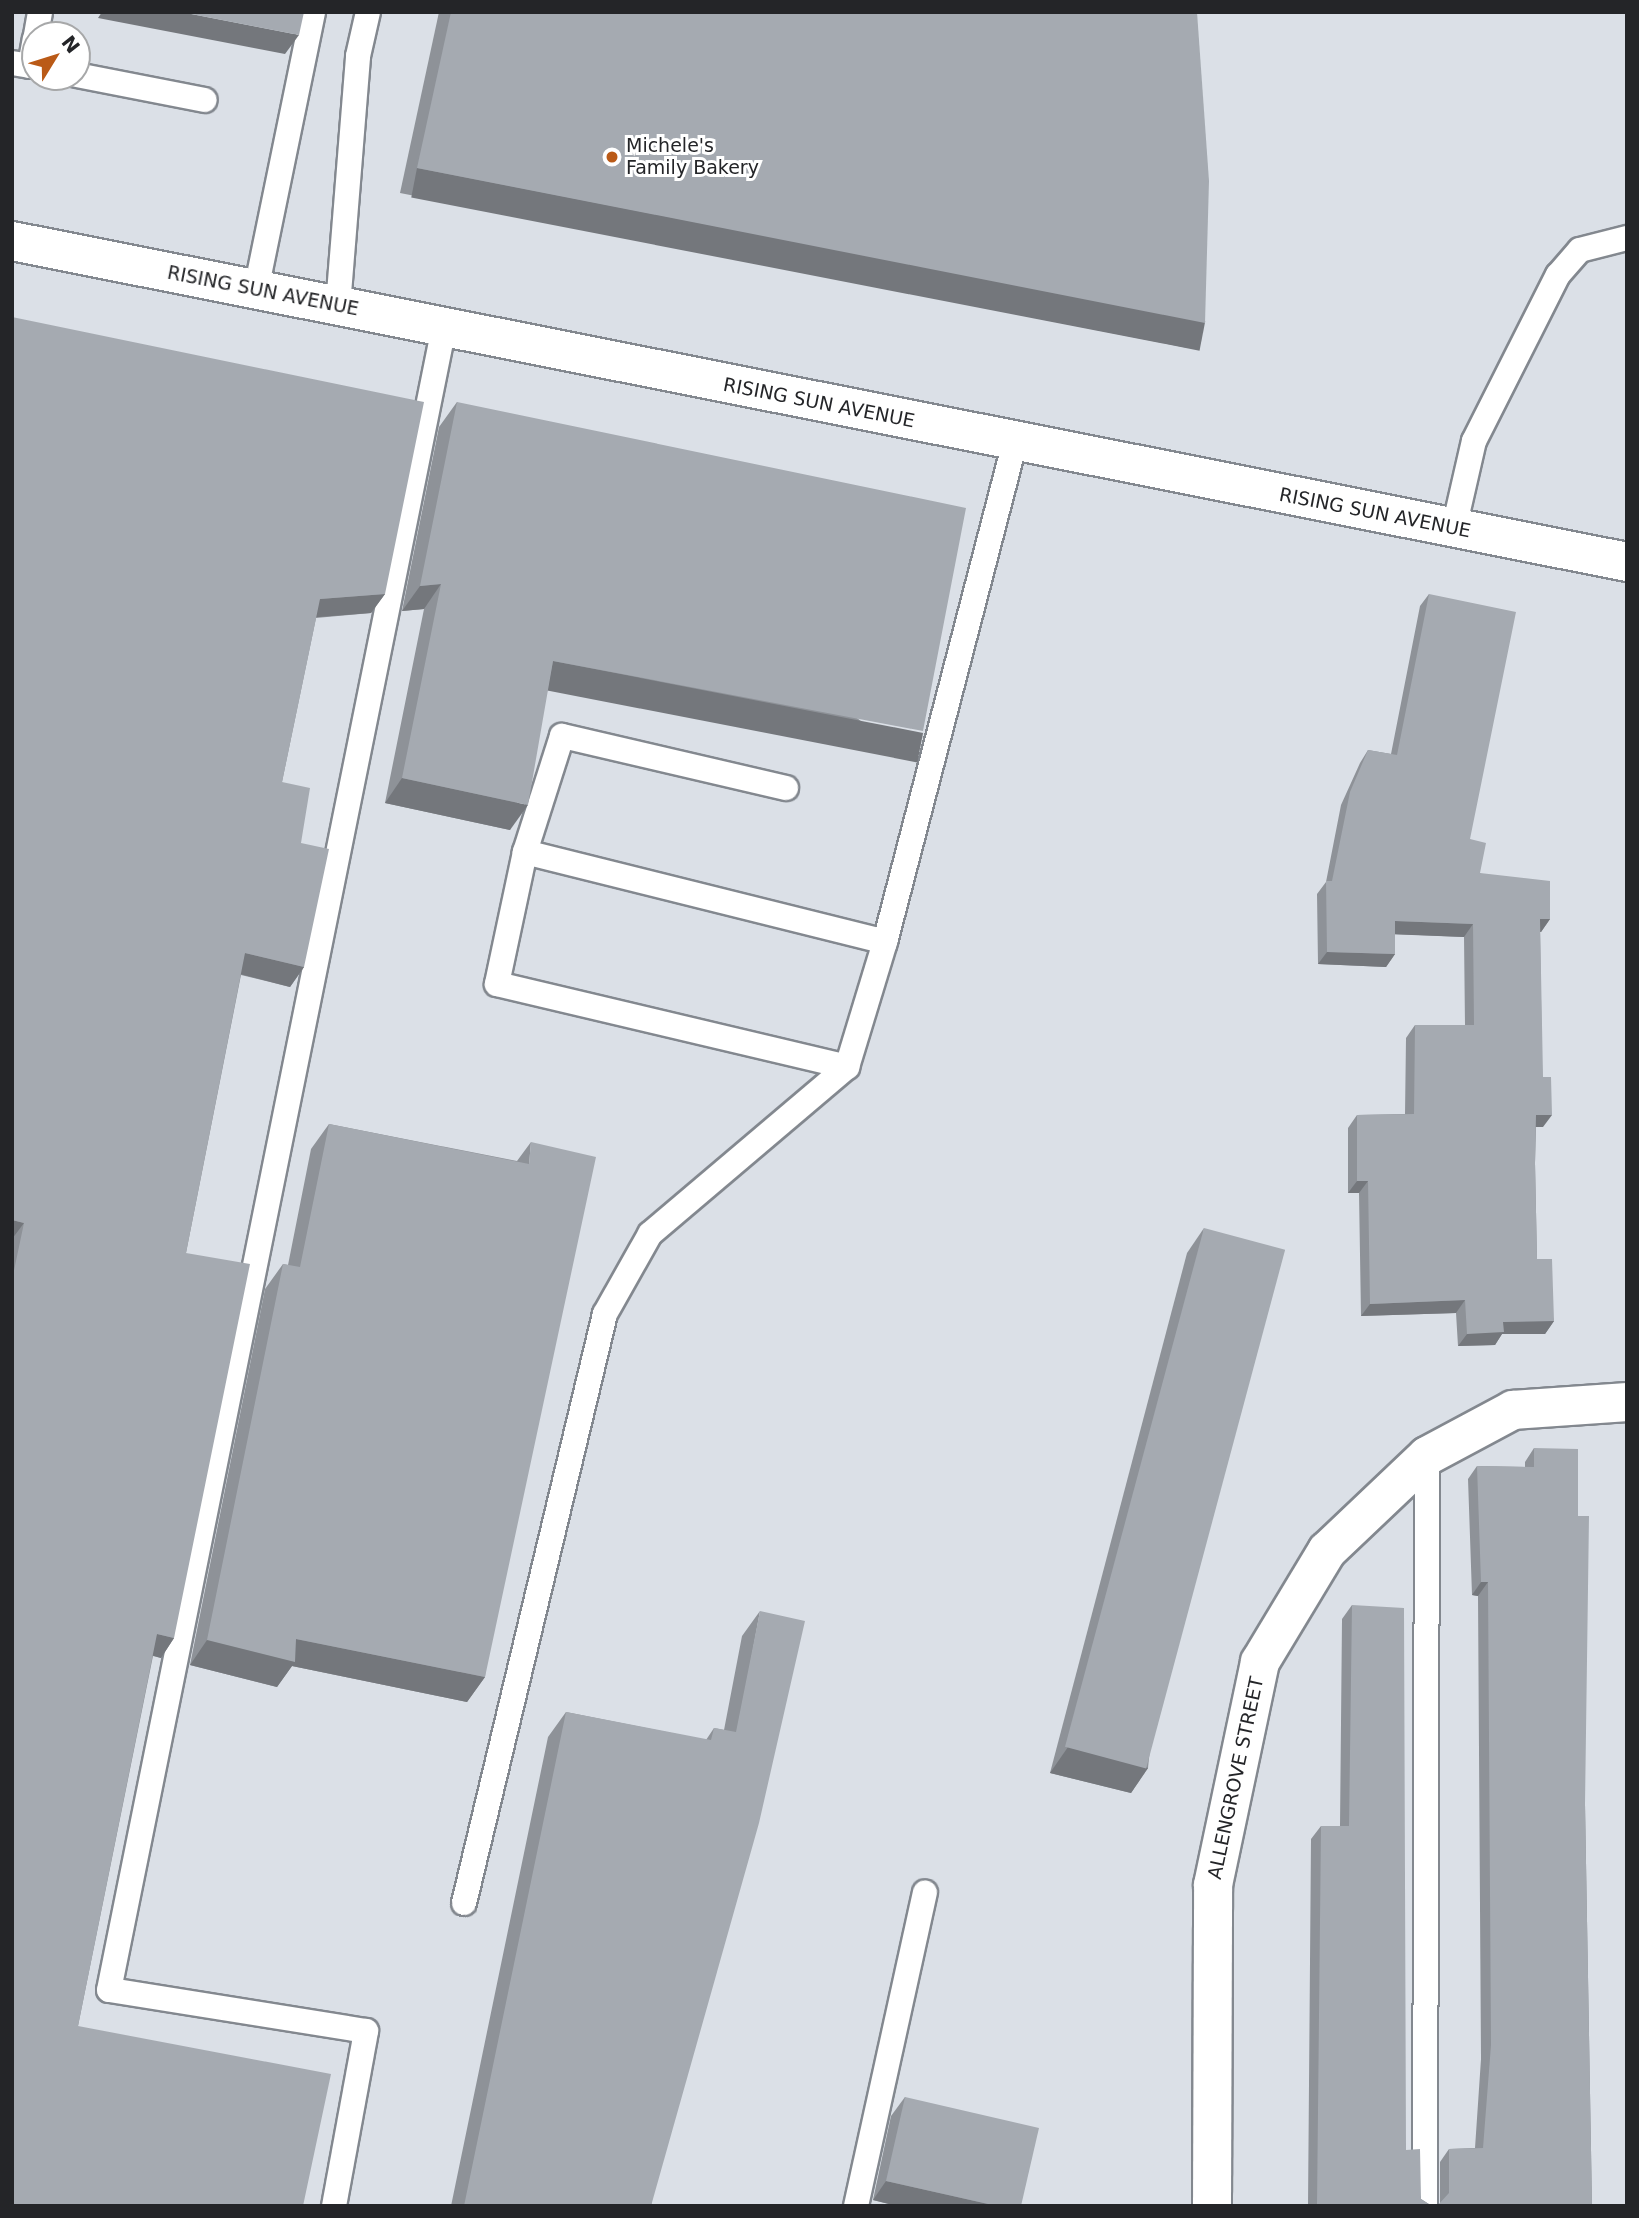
<!DOCTYPE html>
<style>
body{margin:0}
#map{position:relative;width:1639px;height:2218px;overflow:hidden;background:#dbe0e7;font-family:"DejaVu Sans",sans-serif}
div>[style]{position:absolute}
.roads{filter:drop-shadow(2px 0 #83888f) drop-shadow(-2px 0 #83888f) drop-shadow(0 2px #83888f) drop-shadow(0 -2px #83888f)}
.service>*{height:24px;margin:-12px;padding:0 12px;transform-origin:12px;border-radius:12px;background:#fff}
.minor>*{height:38px;margin:-19px;padding:0 19px;transform-origin:19px;border-radius:19px;background:#fff}
.secondary>*{height:38px;margin:-19px;padding:0 19px;transform-origin:19px;border-radius:19px;background:#fff}
.wall>*{inset:0;background:#8e9298}
.shaded-wall>*{inset:0;background:#74777c;transform-origin:0 0}
.building>*{inset:0;background:#a5aab1;transform-origin:0 0}
.dots>*{width:19px;height:19px;translate:-50% -50%;box-sizing:border-box;border:4px solid #fff;border-radius:50%}
span{translate:-50% -50%;white-space:nowrap;text-align:center;line-height:1.15;-webkit-text-stroke:6px #fff;paint-order:stroke}
.poi-label{font-size:19px;color:#242528}
.left{translate:0 -50%;text-align:left}
.street-label{font-size:19px;color:#242528}
.frame{position:absolute;inset:0;border:14px solid #242528;pointer-events:none}
.north{position:absolute;left:21px;top:21px;width:70px;height:70px;box-sizing:border-box;background:#fff;border:2px solid #a7a8a9;border-radius:50%;rotate:52deg;font-size:19px;font-weight:700;line-height:28px;text-align:center;color:#242528}
.north::after{content:'';display:block;margin:auto;width:24px;height:32px;background:#ba5a17;clip-path:polygon(50% 0,100% 100%,50% 72%,0 100%)}
</style>
<div id="map">
<div class="roads">
<div class="service">
<div style="left:36px;top:35px;width:23px;rotate:-80deg"></div>
<div style="left:12px;top:63px;width:18px;rotate:9deg"></div>
<div style="left:30px;top:66px;width:27px;rotate:-80deg"></div>
<div style="left:77px;top:75px;width:130px;rotate:11.1deg"></div>
<div style="left:256px;top:290px;width:284px;rotate:-78.4deg"></div>
<div style="left:338px;top:306px;width:251px;rotate:-85.4deg"></div>
<div style="left:358px;top:56px;width:45px;rotate:-77.2deg"></div>
<div style="left:1454px;top:528px;width:89px;rotate:-77.1deg"></div>
<div style="left:1474px;top:441px;width:186px;rotate:-63.2deg"></div>
<div style="left:1558px;top:275px;width:33px;rotate:-49deg"></div>
<div style="left:1580px;top:250px;width:49px;rotate:-14.3deg"></div>
<div style="left:786px;top:788px;width:230px;rotate:-166.9deg"></div>
<div style="left:562px;top:736px;width:122px;rotate:107.7deg"></div>
<div style="left:525px;top:852px;width:371px;rotate:14deg"></div>
<div style="left:885px;top:942px;width:517px;rotate:-75.43deg"></div>
<div style="left:525px;top:852px;width:135px;rotate:102deg"></div>
<div style="left:497px;top:984px;width:360px;rotate:13.3deg"></div>
<div style="left:847px;top:1067px;width:131px;rotate:-73.1deg"></div>
<div style="left:464px;top:1903px;width:606px;rotate:-76.54deg"></div>
<div style="left:605px;top:1314px;width:92px;rotate:-60.6deg"></div>
<div style="left:650px;top:1234px;width:258px;rotate:-40.3deg"></div>
<div style="left:334px;top:2206px;width:178px;rotate:-79.6deg"></div>
<div style="left:366px;top:2031px;width:260px;rotate:-170.9deg"></div>
<div style="left:109px;top:1990px;width:1696px;rotate:-78.61deg"></div>
<div style="left:856px;top:2206px;width:321px;rotate:-77.6deg"></div>
<div style="left:1425px;top:2206px;width:750px;rotate:-89.85deg"></div>
</div>
<div class="minor">
<div style="left:1212px;top:2206px;width:321px;rotate:-89.8deg"></div>
<div style="left:1213px;top:1885px;width:228px;rotate:-78.1deg"></div>
<div style="left:1260px;top:1662px;width:130px;rotate:-58.9deg"></div>
<div style="left:1327px;top:1551px;width:138px;rotate:-43.5deg"></div>
<div style="left:1427px;top:1456px;width:98px;rotate:-28.1deg"></div>
<div style="left:1513px;top:1410px;width:114px;rotate:-4deg"></div>
</div>
<div class="secondary">
<div style="left:12px;top:241px;width:1647px;rotate:11.24deg"></div>
</div>
</div>
<div class="wall">
<div style="clip-path:polygon(439px 12px,1197px 12px,1188px 348px,400px 193px)"></div>
<div style="clip-path:polygon(12px 317px,385px 594px,371px 613px,316px 618px,282px 782px,301px 843px,304px 967px,290px 987px,241px 975px,186px 1253px,174px 1638px,161px 1658px,153px 1656px,78px 2026px,12px 2206px)"></div>
<div style="clip-path:polygon(457px 402px,905px 756px,548px 688px,510px 830px,385px 803px,424px 609px,402px 611px,439px 427px)"></div>
<div style="clip-path:polygon(1429px 594px,1470px 839px,1480px 873px,1550px 919px,1541px 932px,1540px 932px,1543px 1127px,1536px 1127px,1535px 1163px,1537px 1259px,1554px 1321px,1545px 1334px,1502px 1334px,1495px 1345px,1458px 1346px,1456px 1313px,1361px 1316px,1359px 1193px,1348px 1193px,1348px 1128px,1357px 1115px,1405px 1114px,1406px 1038px,1415px 1025px,1465px 1025px,1464px 937px,1395px 934px,1395px 954px,1386px 967px,1318px 964px,1317px 894px,1326px 882px,1341px 805px,1360px 763px,1368px 750px,1391px 754px,1420px 606px)"></div>
<div style="clip-path:polygon(329px 1124px,517px 1161px,531px 1142px,485px 1677px,467px 1702px,292px 1666px,277px 1687px,190px 1665px,265px 1289px,283px 1264px,288px 1265px,311px 1149px)"></div>
<div style="clip-path:polygon(1204px 1228px,1148px 1768px,1131px 1793px,1050px 1773px,1187px 1253px)"></div>
<div style="clip-path:polygon(1534px 1448px,1578px 1516px,1585px 1804px,1592px 2206px,1440px 2203px,1440px 2162px,1449px 2149px,1475px 2148px,1481px 2059px,1478px 1596px,1472px 1595px,1468px 1479px,1477px 1466px,1525px 1467px,1525px 1462px)"></div>
<div style="clip-path:polygon(1352px 1605px,1406px 2150px,1421px 2199px,1432px 2206px,1308px 2206px,1311px 1839px,1321px 1826px,1340px 1826px,1342px 1619px)"></div>
<div style="clip-path:polygon(760px 1611px,651px 2206px,451px 2206px,548px 1737px,566px 1712px,706px 1740px,714px 1728px,724px 1730px,742px 1636px)"></div>
<div style="clip-path:polygon(905px 2097px,1021px 2206px,897px 2206px,873px 2200px,891px 2116px)"></div>
</div>
<div class="shaded-wall">
<div style="clip-path:polygon(102px 12px,181px 12px,299px 35px,285px 54px,98px 18px)"></div>
<div style="left:417px;top:168px;width:803px;height:30px;rotate:11deg"></div>
<div style="clip-path:polygon(441px 584px,424px 609px,402px 611px,420px 586px)"></div>
<div style="clip-path:polygon(385px 594px,371px 613px,306px 618px,320px 599px)"></div>
<div style="left:553px;top:661px;width:377px;height:30px;rotate:11deg"></div>
<div style="clip-path:polygon(402px 778px,528px 805px,510px 830px,385px 803px)"></div>
<div style="clip-path:polygon(1540px 919px,1550px 919px,1541px 932px,1531px 932px)"></div>
<div style="clip-path:polygon(1395px 921px,1473px 924px,1464px 937px,1386px 934px)"></div>
<div style="clip-path:polygon(1327px 952px,1395px 954px,1386px 967px,1318px 964px)"></div>
<div style="clip-path:polygon(245px 953px,304px 967px,290px 987px,232px 972px)"></div>
<div style="clip-path:polygon(1536px 1115px,1552px 1115px,1543px 1127px,1527px 1127px)"></div>
<div style="clip-path:polygon(1357px 1181px,1368px 1181px,1359px 1193px,1348px 1193px)"></div>
<div style="clip-path:polygon(12px 1220px,24px 1223px,12px 1239px)"></div>
<div style="clip-path:polygon(1465px 1300px,1456px 1313px,1361px 1316px,1370px 1304px)"></div>
<div style="clip-path:polygon(1554px 1321px,1545px 1334px,1502px 1334px,1495px 1345px,1458px 1346px,1467px 1334px,1503px 1322px)"></div>
<div style="clip-path:polygon(1481px 1582px,1488px 1582px,1478px 1596px,1472px 1595px)"></div>
<div style="clip-path:polygon(157px 1634px,174px 1638px,161px 1658px,144px 1653px)"></div>
<div style="clip-path:polygon(296px 1639px,485px 1677px,467px 1702px,292px 1666px,277px 1687px,190px 1665px,207px 1640px)"></div>
<div style="clip-path:polygon(1068px 1747px,1148px 1768px,1131px 1793px,1050px 1773px)"></div>
<div style="clip-path:polygon(886px 2181px,997px 2206px,897px 2206px,873px 2200px)"></div>
</div>
<div class="building">
<div style="clip-path:polygon(181px 12px,304px 12px,299px 35px)"></div>
<div style="clip-path:polygon(451px 12px,1197px 12px,1209px 181px,1205px 323px,417px 168px)"></div>
<div style="clip-path:polygon(12px 317px,424px 402px,385px 594px,320px 599px,282px 782px,310px 788px,301px 843px,329px 849px,304px 967px,245px 953px,186px 1253px,250px 1264px,174px 1638px,157px 1634px,78px 2026px,331px 2074px,303px 2206px,12px 2206px,12px 1280px,24px 1223px,12px 1220px)"></div>
<div style="clip-path:polygon(457px 402px,966px 508px,923px 731px,553px 661px,528px 805px,402px 778px,441px 584px,420px 586px)"></div>
<div style="clip-path:polygon(1429px 594px,1516px 612px,1470px 839px,1486px 843px,1480px 873px,1550px 881px,1550px 919px,1540px 919px,1543px 1077px,1551px 1077px,1552px 1115px,1536px 1115px,1535px 1163px,1537px 1259px,1552px 1259px,1554px 1321px,1503px 1322px,1504px 1332px,1467px 1334px,1465px 1300px,1370px 1304px,1368px 1181px,1357px 1181px,1357px 1115px,1414px 1114px,1415px 1025px,1474px 1025px,1473px 924px,1395px 921px,1395px 954px,1327px 952px,1326px 881px,1332px 881px,1350px 792px,1368px 750px,1397px 755px)"></div>
<div style="clip-path:polygon(329px 1124px,529px 1164px,531px 1142px,596px 1157px,485px 1677px,296px 1639px,295px 1662px,207px 1640px,283px 1264px,300px 1267px)"></div>
<div style="left:1204px;top:1228px;width:84px;height:537px;rotate:15deg"></div>
<div style="clip-path:polygon(1534px 1448px,1578px 1449px,1578px 1516px,1589px 1516px,1585px 1804px,1592px 2206px,1437px 2206px,1449px 2193px,1449px 2149px,1483px 2148px,1491px 2045px,1488px 1582px,1481px 1582px,1477px 1466px,1534px 1467px)"></div>
<div style="clip-path:polygon(1352px 1605px,1404px 1608px,1406px 2150px,1420px 2149px,1421px 2199px,1432px 2206px,1317px 2206px,1321px 1826px,1349px 1826px)"></div>
<div style="clip-path:polygon(760px 1611px,805px 1621px,759px 1823px,651px 2206px,464px 2206px,566px 1712px,711px 1740px,714px 1728px,736px 1732px)"></div>
<div style="clip-path:polygon(905px 2097px,1039px 2128px,1021px 2206px,997px 2206px,886px 2181px)"></div>
</div>
<div class="dots">
<div style="left:612px;top:157px;background:#ba5a17"></div>
</div>
<div class="poi-label">
<span class="left" style="left:626px;top:157px">Michele's<br>Family Bakery</span>
</div>
<div class="street-label">
<span style="left:263px;top:291px;rotate:11deg">RISING SUN AVENUE</span>
<span style="left:819px;top:403px;rotate:11deg">RISING SUN AVENUE</span>
<span style="left:1375px;top:513px;rotate:11deg">RISING SUN AVENUE</span>
<span style="left:1236px;top:1778px;rotate:-78deg">ALLENGROVE STREET</span>
</div>
<div class="frame"></div>
<div class="north">N</div>
</div>
